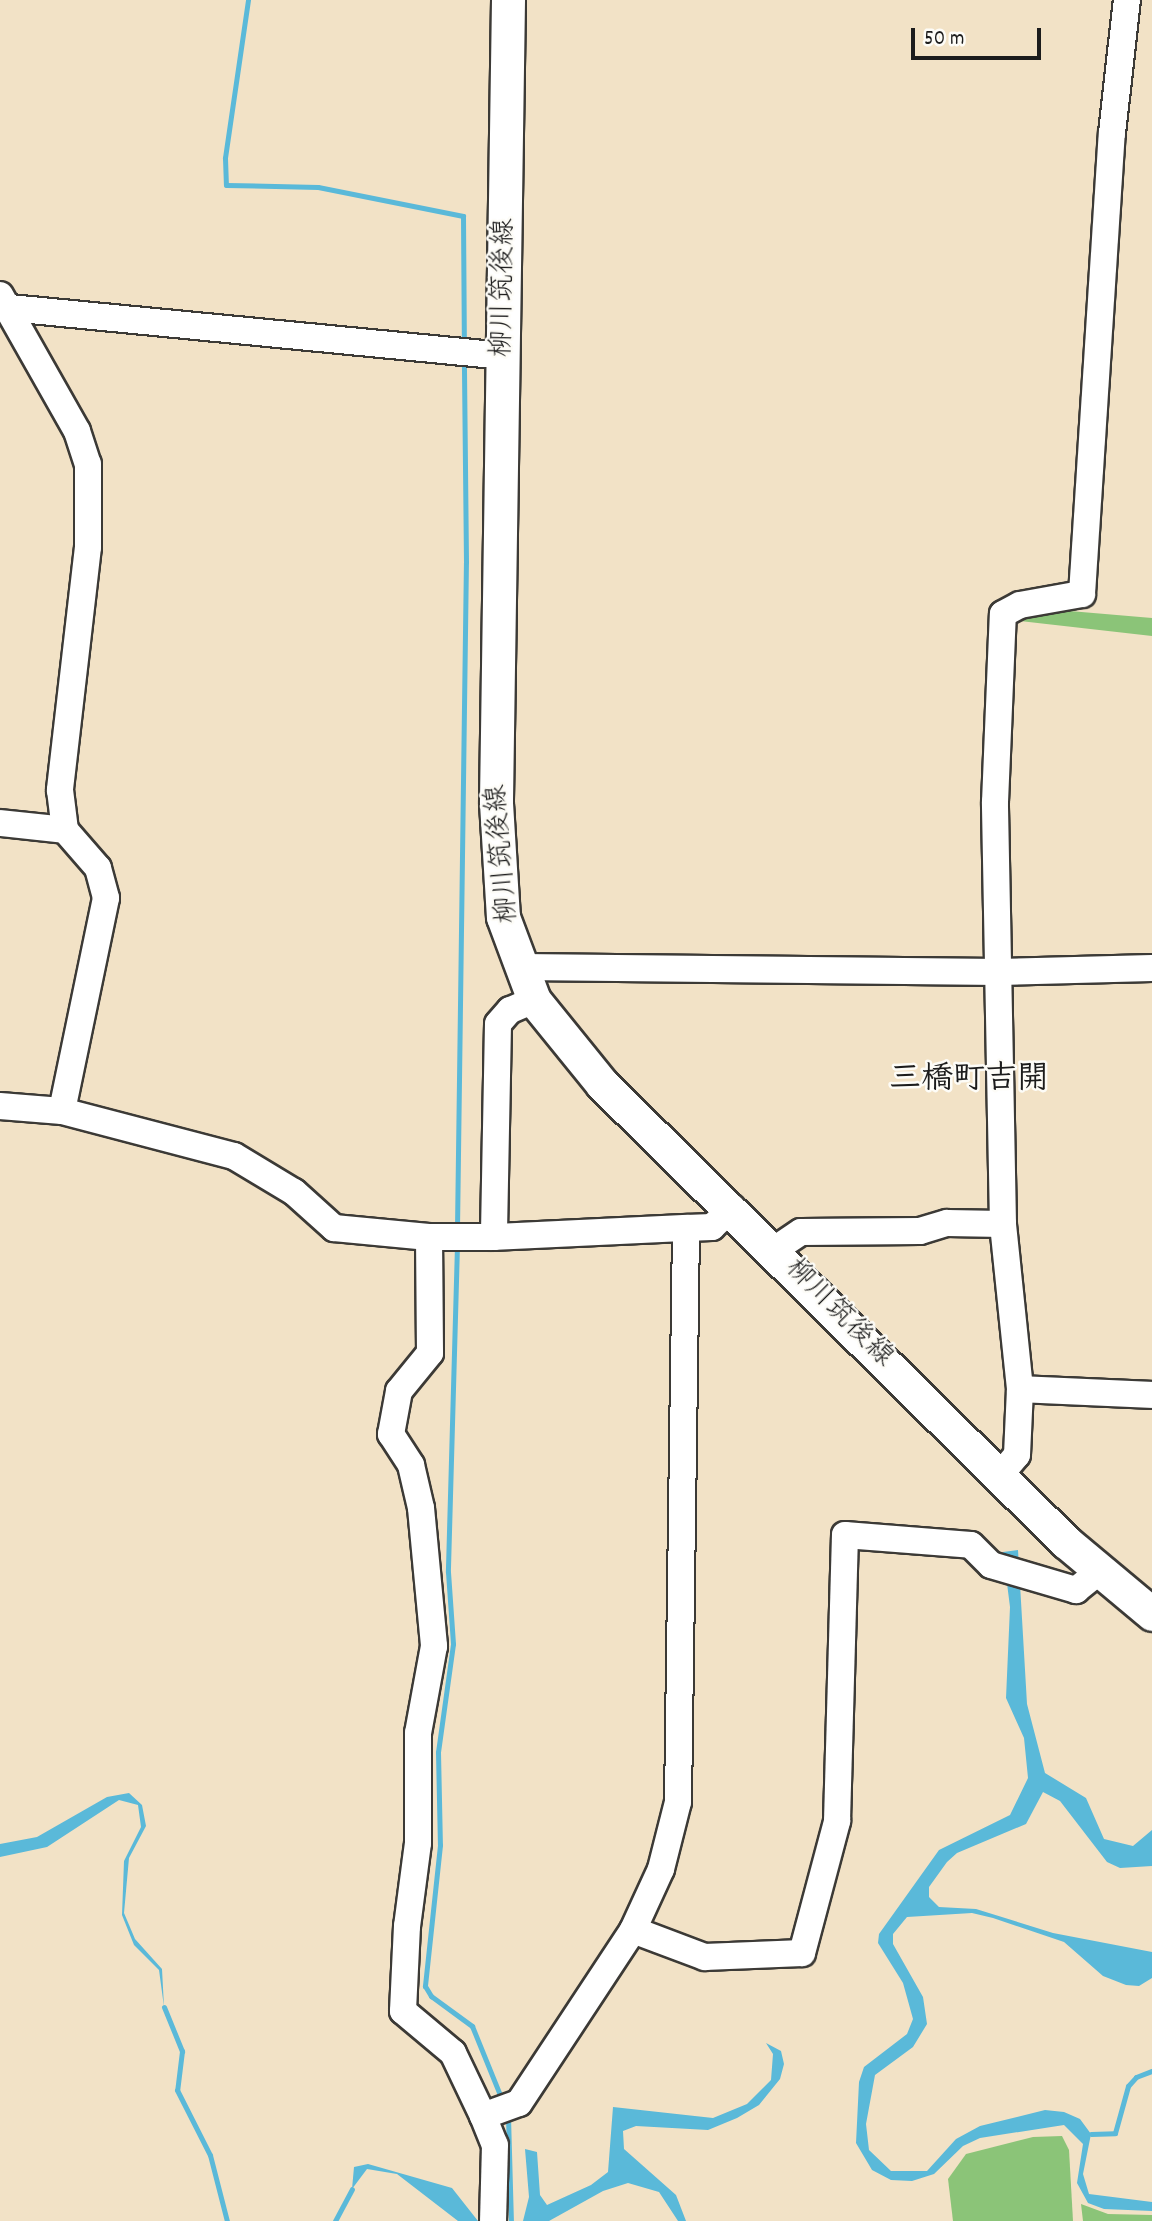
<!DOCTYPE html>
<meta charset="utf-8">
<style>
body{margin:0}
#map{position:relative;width:1152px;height:2221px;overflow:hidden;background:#f2e2c6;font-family:Dekko,"Klee One",sans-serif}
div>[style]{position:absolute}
.green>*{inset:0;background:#8bc478}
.water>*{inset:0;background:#5ab9d9}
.stream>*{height:5px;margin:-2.5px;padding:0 2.5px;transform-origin:2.5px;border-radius:2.5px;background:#5ab9d9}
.roads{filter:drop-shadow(2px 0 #3c3a36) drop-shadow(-2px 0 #3c3a36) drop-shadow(0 2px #3c3a36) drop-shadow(0 -2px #3c3a36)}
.minor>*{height:26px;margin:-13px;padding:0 13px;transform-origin:13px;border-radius:13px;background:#fff}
.major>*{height:33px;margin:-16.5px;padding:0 16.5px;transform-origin:16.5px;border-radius:16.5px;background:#fff}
span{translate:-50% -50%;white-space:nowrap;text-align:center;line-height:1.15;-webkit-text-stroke:5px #fdfcf7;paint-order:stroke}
.street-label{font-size:28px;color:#1c1c1c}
.quarter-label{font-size:32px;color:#1c1c1c;font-weight:700}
.scale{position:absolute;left:911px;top:28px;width:130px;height:32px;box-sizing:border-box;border:4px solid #1c1c1c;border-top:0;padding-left:9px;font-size:21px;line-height:24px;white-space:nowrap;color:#1c1c1c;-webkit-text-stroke:5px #fdfcf7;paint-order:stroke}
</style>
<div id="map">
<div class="green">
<div style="clip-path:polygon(1058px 610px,1152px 618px,1152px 636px,1020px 621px)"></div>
<div style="clip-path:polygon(1062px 2136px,1069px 2150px,1073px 2221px,953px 2221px,948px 2179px,966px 2154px,1033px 2137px)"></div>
<div style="clip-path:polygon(1081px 2204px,1108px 2214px,1152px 2215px,1152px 2221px,1083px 2221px)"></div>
</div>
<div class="water">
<div style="clip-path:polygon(1018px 1550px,1027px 1704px,1045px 1773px,1086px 1798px,1104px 1839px,1133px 1846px,1152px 1830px,1152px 1866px,1120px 1868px,1107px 1862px,1060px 1801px,1043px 1792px,1026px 1824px,957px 1853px,947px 1862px,929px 1887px,929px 1897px,939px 1907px,976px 1909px,1053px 1933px,1152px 1952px,1152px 1978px,1139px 1986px,1126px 1985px,1103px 1976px,1064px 1942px,993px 1918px,972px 1913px,907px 1917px,893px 1934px,893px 1944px,923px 1997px,927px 2024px,913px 2047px,875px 2075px,866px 2124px,869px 2150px,891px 2171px,927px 2171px,956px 2139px,980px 2126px,1045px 2110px,1064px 2112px,1080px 2119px,1091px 2134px,1083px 2174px,1089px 2194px,1152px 2202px,1152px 2211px,1104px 2209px,1088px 2203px,1077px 2183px,1083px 2144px,1064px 2125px,980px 2138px,963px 2146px,934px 2174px,912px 2181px,891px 2180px,872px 2170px,856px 2143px,859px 2082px,864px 2067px,907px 2034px,913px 2019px,903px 1983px,878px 1943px,879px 1934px,939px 1850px,1010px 1815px,1028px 1778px,1024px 1738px,1006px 1698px,1010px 1607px,1003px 1552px)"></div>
<div style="clip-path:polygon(129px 1793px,142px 1805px,146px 1826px,129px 1858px,124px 1913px,135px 1939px,162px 1969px,164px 2007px,159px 1970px,134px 1945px,122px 1915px,124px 1861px,141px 1827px,138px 1805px,119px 1800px,47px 1847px,0 1857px,0 1844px,37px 1837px,107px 1797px)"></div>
<div style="clip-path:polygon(766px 2043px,781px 2051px,784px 2064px,780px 2079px,759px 2105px,737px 2118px,708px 2130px,636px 2126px,623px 2131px,624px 2149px,676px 2195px,686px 2221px,678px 2221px,659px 2192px,628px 2183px,603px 2191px,549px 2221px,523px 2221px,529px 2197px,525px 2149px,537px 2152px,540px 2195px,547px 2205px,591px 2185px,608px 2172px,613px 2107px,713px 2118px,747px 2104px,771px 2080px,773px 2054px)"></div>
<div style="clip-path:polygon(368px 2164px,452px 2188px,478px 2221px,458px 2221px,397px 2174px,367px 2169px,352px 2189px,354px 2167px)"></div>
</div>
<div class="stream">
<div style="left:248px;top:0;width:160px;rotate:98.3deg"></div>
<div style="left:225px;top:158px;width:27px;rotate:88deg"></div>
<div style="left:226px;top:185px;width:92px;rotate:1.2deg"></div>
<div style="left:318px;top:187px;width:148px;rotate:11.3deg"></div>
<div style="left:463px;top:216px;width:130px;rotate:89.6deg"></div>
<div style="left:457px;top:1228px;width:666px;rotate:-89.23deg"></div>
<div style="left:466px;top:562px;width:202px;rotate:-90.6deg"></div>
<div style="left:457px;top:1245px;width:327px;rotate:91.6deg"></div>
<div style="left:448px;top:1572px;width:72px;rotate:86deg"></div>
<div style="left:453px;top:1644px;width:109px;rotate:97.9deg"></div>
<div style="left:438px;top:1752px;width:93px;rotate:88.8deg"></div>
<div style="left:440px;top:1845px;width:142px;rotate:96.1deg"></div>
<div style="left:425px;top:1986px;width:12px;rotate:59deg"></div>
<div style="left:431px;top:1996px;width:51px;rotate:36.2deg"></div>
<div style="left:472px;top:2026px;width:80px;rotate:67.9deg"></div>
<div style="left:164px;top:2007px;width:48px;rotate:67.8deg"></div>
<div style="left:182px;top:2051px;width:39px;rotate:97deg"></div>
<div style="left:177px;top:2090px;width:73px;rotate:63.1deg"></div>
<div style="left:210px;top:2155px;width:68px;rotate:75.6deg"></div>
<div style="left:508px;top:2116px;width:105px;rotate:88.4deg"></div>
<div style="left:1091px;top:2134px;width:24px;rotate:-2deg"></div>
<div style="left:1115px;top:2133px;width:49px;rotate:-74.5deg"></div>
<div style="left:1128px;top:2086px;width:12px;rotate:-48deg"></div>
<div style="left:1136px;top:2077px;width:17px;rotate:-21deg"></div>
<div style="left:335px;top:2221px;width:36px;rotate:-62deg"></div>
</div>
<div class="roads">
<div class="minor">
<div style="left:0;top:295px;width:156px;rotate:60.5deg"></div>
<div style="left:77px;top:431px;width:35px;rotate:72deg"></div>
<div style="left:88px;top:464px;width:83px;rotate:90deg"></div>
<div style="left:88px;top:547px;width:245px;rotate:96.6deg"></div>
<div style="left:60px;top:790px;width:40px;rotate:82.9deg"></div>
<div style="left:65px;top:830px;width:50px;rotate:49deg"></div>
<div style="left:98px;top:868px;width:31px;rotate:75deg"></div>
<div style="left:106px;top:898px;width:217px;rotate:101.7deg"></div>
<div style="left:0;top:307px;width:506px;rotate:5.55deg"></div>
<div style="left:0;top:823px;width:65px;rotate:6.1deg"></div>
<div style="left:521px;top:967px;width:479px;rotate:0.6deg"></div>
<div style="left:1000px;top:972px;width:152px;rotate:-1.5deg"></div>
<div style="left:534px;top:1000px;width:26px;rotate:157deg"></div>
<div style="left:510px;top:1010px;width:18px;rotate:131deg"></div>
<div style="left:498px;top:1024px;width:213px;rotate:91.1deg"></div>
<div style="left:494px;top:1237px;width:192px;rotate:-2.7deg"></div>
<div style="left:0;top:1106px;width:62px;rotate:4.6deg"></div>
<div style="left:62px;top:1111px;width:178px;rotate:14.7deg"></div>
<div style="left:234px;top:1156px;width:70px;rotate:31deg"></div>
<div style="left:294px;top:1192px;width:54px;rotate:42deg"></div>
<div style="left:334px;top:1228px;width:95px;rotate:5.4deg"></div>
<div style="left:429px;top:1237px;width:65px"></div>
<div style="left:429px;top:1237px;width:116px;rotate:89.5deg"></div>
<div style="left:430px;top:1353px;width:49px;rotate:129.2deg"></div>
<div style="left:399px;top:1391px;width:44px;rotate:100.5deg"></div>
<div style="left:391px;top:1434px;width:37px;rotate:57deg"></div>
<div style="left:411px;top:1465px;width:44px;rotate:76.9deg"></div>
<div style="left:421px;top:1508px;width:139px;rotate:84.6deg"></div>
<div style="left:434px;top:1646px;width:88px;rotate:100.4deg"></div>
<div style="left:418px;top:1733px;width:110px;rotate:90deg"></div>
<div style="left:418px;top:1843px;width:84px;rotate:97.5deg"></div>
<div style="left:407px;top:1926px;width:85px;rotate:92.7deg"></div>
<div style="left:403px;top:2011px;width:65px;rotate:40deg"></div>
<div style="left:453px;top:2053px;width:70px;rotate:64.5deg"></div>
<div style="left:483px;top:2116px;width:38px;rotate:-20deg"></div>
<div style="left:519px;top:2103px;width:207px;rotate:-56.6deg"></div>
<div style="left:633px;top:1930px;width:67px;rotate:-65.3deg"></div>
<div style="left:661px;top:1869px;width:69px;rotate:-75.8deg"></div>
<div style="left:678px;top:1802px;width:574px;rotate:-89.2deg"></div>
<div style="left:686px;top:1228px;width:26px;rotate:-2deg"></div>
<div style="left:712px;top:1227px;width:28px;rotate:-44deg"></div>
<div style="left:774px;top:1250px;width:32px;rotate:-34deg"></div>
<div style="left:801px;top:1232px;width:119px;rotate:-0.5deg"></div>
<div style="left:920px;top:1231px;width:28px;rotate:-17deg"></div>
<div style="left:947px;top:1223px;width:56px;rotate:1deg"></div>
<div style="left:1020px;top:1389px;width:132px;rotate:2.6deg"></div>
<div style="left:1000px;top:1475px;width:26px;rotate:-50deg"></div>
<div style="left:1017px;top:1455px;width:66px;rotate:-87.4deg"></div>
<div style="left:1020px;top:1389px;width:166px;rotate:-95.9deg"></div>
<div style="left:1003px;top:1224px;width:422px;rotate:-91.1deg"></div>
<div style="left:995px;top:802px;width:188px;rotate:-87.6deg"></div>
<div style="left:1003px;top:614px;width:19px;rotate:-28deg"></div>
<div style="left:1020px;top:605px;width:63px;rotate:-10.1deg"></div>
<div style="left:1082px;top:594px;width:462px;rotate:-86.3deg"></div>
<div style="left:1112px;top:133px;width:134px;rotate:-83.6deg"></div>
<div style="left:633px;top:1930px;width:77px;rotate:20.6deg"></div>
<div style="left:705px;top:1957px;width:97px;rotate:-2.4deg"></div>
<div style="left:802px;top:1953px;width:137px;rotate:-75.1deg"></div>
<div style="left:837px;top:1821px;width:286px;rotate:-88.4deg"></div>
<div style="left:845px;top:1535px;width:126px;rotate:4.5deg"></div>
<div style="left:971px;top:1545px;width:28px;rotate:45deg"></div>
<div style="left:991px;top:1565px;width:89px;rotate:16.4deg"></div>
<div style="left:1076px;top:1590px;width:28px;rotate:-39deg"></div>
<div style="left:483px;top:2116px;width:31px;rotate:68deg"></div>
<div style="left:495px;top:2145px;width:76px;rotate:91.5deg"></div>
</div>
<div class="major">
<div style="left:508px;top:0;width:803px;rotate:90.86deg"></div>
<div style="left:496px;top:803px;width:114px;rotate:86.5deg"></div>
<div style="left:503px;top:917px;width:89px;rotate:69.5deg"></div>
<div style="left:534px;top:1000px;width:108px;rotate:51deg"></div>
<div style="left:602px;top:1084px;width:652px;rotate:44.63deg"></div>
<div style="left:1066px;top:1542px;width:112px;rotate:39.9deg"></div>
</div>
</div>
<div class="street-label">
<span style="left:505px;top:288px;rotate:-89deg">柳川筑後線</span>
<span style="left:504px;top:854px;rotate:-95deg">柳川筑後線</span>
<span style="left:838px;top:1314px;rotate:45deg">柳川筑後線</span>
</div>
<div class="quarter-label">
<span style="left:969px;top:1081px">三橋町吉開</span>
</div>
<div class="scale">50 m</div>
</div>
